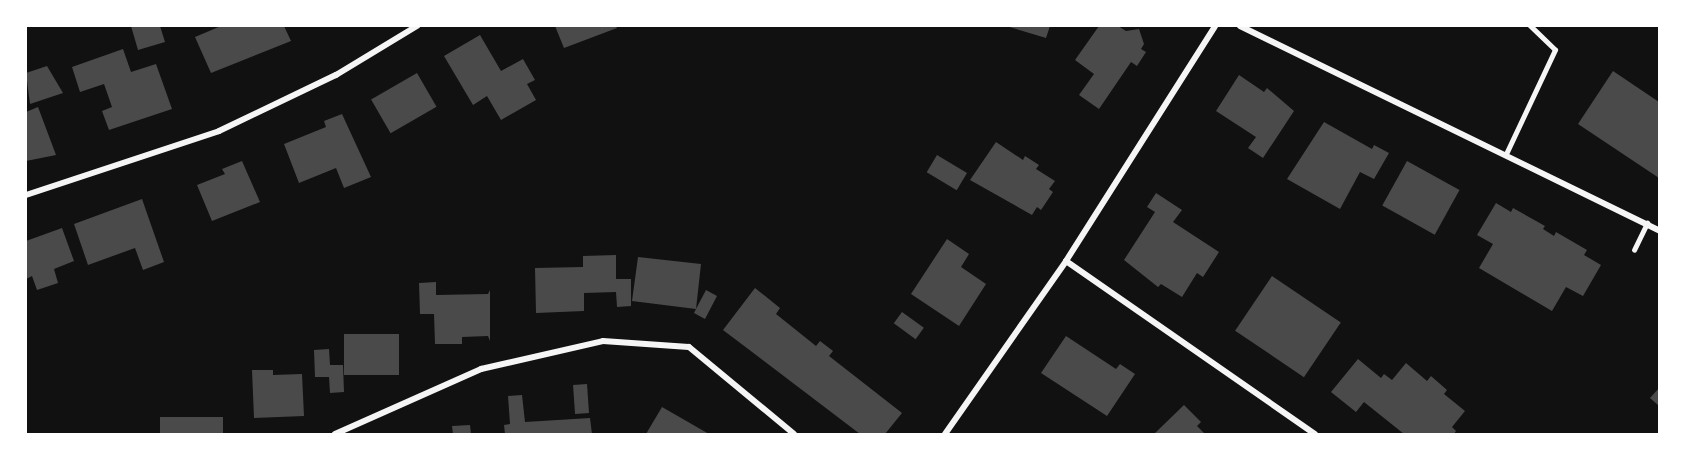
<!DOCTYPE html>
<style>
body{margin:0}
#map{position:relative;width:1685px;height:460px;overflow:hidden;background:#111;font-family:Signika,sans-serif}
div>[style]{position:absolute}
.building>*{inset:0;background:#4a4a4a;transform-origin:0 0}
.service>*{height:4.5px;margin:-2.25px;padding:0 2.25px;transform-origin:2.25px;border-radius:2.25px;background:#f5f5f5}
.minor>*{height:6px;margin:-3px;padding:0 3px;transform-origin:3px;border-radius:3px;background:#f5f5f5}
span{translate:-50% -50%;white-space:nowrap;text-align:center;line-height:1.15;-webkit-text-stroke:5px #fff;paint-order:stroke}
.frame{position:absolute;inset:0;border:27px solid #fff;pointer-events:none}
</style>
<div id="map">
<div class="building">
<div style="clip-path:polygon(131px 26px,160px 26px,165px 42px,138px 50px)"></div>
<div style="clip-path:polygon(221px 26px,284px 26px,291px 41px,211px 73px,195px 37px)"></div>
<div style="clip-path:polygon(555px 26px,616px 26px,617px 28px,564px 48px)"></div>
<div style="clip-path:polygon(1006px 26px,1050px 26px,1046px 38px)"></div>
<div style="clip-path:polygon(1099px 26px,1118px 26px,1126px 31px,1139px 29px,1144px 44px,1141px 49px,1146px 52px,1137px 66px,1131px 62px,1099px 109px,1079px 95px,1094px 74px,1075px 60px)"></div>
<div style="clip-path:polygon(480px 35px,501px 71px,523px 59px,535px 80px,527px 84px,536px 100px,501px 120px,487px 96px,473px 105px,444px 56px)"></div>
<div style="clip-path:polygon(123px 49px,131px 72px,156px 64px,172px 109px,109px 130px,102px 111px,112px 107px,104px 84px,80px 92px,72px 67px)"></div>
<div style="clip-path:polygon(47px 66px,63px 93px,30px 104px,26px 73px)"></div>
<div style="clip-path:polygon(1613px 71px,1659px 102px,1659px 178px,1578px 124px)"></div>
<div style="left:417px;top:73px;width:39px;height:53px;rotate:60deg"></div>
<div style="clip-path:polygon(1239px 75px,1264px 92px,1267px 88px,1294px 111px,1263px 158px,1248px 148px,1256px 137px,1216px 111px)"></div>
<div style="clip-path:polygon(38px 107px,56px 155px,26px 161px,26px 112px)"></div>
<div style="clip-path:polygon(342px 114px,371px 177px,344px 188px,336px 168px,299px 183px,284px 144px,326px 127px,324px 121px)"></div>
<div style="clip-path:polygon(1324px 122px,1372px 149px,1374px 145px,1389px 153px,1374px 179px,1360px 172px,1340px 209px,1287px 179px)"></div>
<div style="clip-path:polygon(996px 142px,1023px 160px,1025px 156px,1039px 165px,1036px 169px,1055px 181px,1049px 189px,1053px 192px,1041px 210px,1037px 207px,1032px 215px,970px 180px)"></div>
<div style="left:937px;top:155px;width:35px;height:20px;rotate:31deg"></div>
<div style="clip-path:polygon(242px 161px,260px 202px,212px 221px,197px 185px,225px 174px,222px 169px)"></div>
<div style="left:1407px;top:161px;width:60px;height:51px;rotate:29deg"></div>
<div style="clip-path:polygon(1156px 193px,1182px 210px,1173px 222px,1219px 252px,1203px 277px,1197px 273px,1182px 297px,1161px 284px,1158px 287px,1124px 260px,1155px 212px,1147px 207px)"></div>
<div style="clip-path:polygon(142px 199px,164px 262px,143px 270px,135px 248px,88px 265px,74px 224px)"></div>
<div style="clip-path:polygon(1496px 203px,1511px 212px,1513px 208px,1545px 226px,1543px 229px,1554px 236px,1556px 232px,1587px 250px,1584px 255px,1601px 265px,1583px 296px,1566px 287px,1552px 311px,1479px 268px,1493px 244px,1477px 235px)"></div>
<div style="clip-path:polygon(62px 228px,74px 261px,54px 269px,58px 283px,37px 290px,32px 276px,26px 279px,26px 241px)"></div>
<div style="clip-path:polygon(947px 239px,969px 254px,961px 267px,986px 284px,959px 326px,911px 294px)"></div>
<div style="clip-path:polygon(616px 255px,616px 279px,631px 279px,631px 306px,617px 307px,616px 292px,584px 293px,584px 311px,536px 313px,535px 268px,583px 267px,583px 256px)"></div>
<div style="clip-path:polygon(638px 257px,701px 264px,696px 309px,706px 290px,717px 296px,705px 319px,694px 313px,696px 309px,632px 301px)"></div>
<div style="left:1272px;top:276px;width:83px;height:66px;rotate:34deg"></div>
<div style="clip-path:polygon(436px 282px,436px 295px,488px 294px,490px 290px,490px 341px,488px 336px,462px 337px,462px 344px,435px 344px,434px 314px,420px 314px,419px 283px)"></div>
<div style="clip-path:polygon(755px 288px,780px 308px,776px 314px,816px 346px,820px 341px,833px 351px,829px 356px,902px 413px,885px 434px,860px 434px,723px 330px)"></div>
<div style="left:902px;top:312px;width:27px;height:14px;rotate:36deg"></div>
<div style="left:344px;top:334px;width:55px;height:41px"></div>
<div style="clip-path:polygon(1066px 336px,1116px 369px,1120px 364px,1135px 374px,1107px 416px,1041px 373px)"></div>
<div style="clip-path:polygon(329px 349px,330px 365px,343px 365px,344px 392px,330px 393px,329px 377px,315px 377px,314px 350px)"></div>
<div style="clip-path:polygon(1358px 359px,1381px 378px,1384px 374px,1392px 380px,1406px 363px,1427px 381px,1431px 376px,1447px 390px,1444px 394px,1465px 411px,1452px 427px,1456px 431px,1454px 434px,1404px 434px,1364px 402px,1356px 412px,1331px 392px)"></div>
<div style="clip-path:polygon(252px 370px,273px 370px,273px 375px,302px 374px,304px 416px,254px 418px)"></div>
<div style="left:587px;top:384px;width:29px;height:14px;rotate:86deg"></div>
<div style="clip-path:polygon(1659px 388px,1659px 406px,1650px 398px)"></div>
<div style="clip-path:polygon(522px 395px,525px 422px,590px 418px,592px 434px,505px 434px,504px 425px,510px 424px,508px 396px)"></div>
<div style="clip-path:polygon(1184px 405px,1201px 422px,1197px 426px,1205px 434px,1154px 434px)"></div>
<div style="clip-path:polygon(662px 407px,709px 434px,646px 434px)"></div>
<div style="left:223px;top:417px;width:17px;height:63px;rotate:90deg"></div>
<div style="clip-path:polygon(470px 425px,471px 434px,453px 434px,452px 426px)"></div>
</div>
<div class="service">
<div style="left:1506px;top:154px;width:115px;rotate:-64.8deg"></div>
<div style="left:1555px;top:50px;width:35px;rotate:-136deg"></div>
<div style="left:1634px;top:250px;width:30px;rotate:-64deg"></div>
</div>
<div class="minor">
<div style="left:1240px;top:26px;width:467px;rotate:26deg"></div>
<div style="left:26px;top:195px;width:203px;rotate:-18.3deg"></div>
<div style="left:219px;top:131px;width:130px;rotate:-25.6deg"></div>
<div style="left:336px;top:75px;width:95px;rotate:-31.2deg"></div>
<div style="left:1066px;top:261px;width:303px;rotate:34.8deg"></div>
<div style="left:335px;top:434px;width:160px;rotate:-24deg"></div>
<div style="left:481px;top:369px;width:125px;rotate:-12.9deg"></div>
<div style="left:603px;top:341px;width:86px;rotate:4deg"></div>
<div style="left:689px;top:347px;width:136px;rotate:39.6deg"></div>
<div style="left:945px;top:434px;width:211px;rotate:-55deg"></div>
<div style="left:1066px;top:261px;width:278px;rotate:-57.6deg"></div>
</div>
<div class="frame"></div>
</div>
